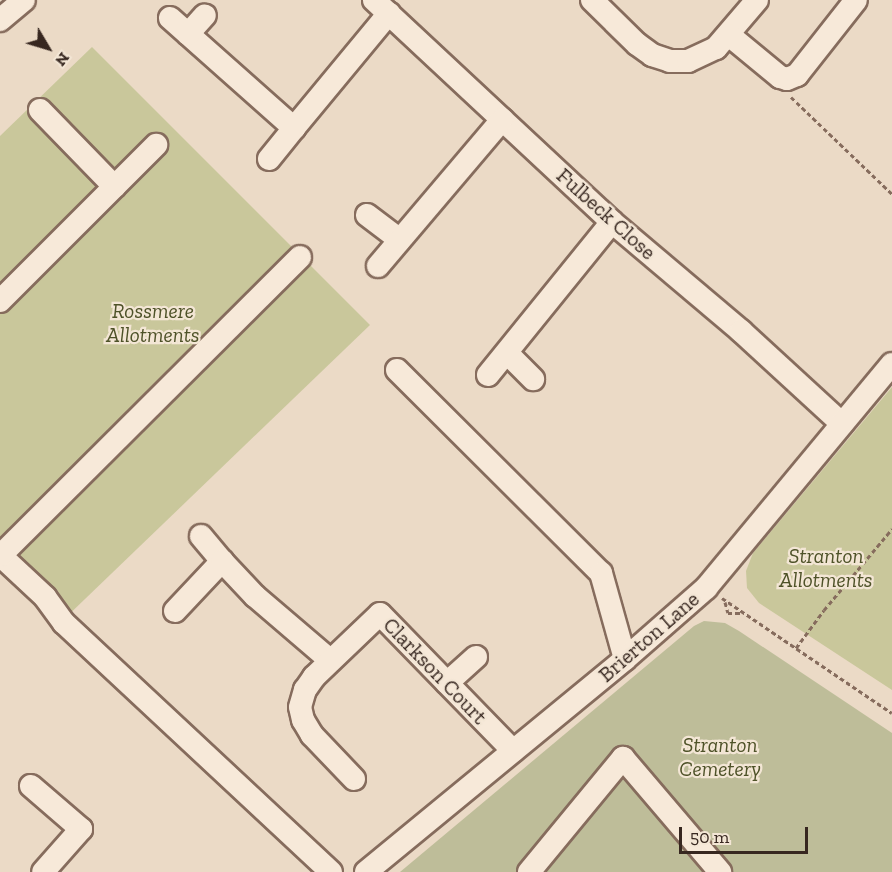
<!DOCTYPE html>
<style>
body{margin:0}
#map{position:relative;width:892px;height:872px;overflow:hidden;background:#ebdac6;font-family:"Zilla Slab",serif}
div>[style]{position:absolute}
.green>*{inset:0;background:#c9c79b}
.cemetery>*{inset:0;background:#bebd99}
.path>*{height:3px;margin-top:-1.5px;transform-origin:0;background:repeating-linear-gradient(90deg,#866c5d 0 4.5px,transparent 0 7.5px)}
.roads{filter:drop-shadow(2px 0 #866c5d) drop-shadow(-2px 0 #866c5d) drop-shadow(0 2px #866c5d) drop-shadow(0 -2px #866c5d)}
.minor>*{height:22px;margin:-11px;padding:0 11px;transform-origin:11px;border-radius:11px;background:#f7e9d9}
span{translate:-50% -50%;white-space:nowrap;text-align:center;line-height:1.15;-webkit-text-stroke:4.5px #f3e6d5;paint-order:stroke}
.street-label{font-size:21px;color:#372720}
.park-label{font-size:21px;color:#4e5228;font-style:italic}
.north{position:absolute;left:18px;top:18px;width:60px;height:60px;-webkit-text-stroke:4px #f3e6d5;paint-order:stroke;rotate:128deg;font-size:16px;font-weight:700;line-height:24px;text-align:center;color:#372720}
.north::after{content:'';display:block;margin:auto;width:21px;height:27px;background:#372720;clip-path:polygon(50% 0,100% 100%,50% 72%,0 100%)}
.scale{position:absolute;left:679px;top:827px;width:129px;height:27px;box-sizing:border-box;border:3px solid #372720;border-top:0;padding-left:8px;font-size:18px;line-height:21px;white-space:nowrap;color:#372720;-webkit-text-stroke:4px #f3e6d5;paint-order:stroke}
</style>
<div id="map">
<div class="green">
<div style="clip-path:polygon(92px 47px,370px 325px,59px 624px,0 567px,0 136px)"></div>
<div style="clip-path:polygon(892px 387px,892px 690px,759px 603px,747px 588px,746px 571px,753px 553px)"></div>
</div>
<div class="cemetery">
<div style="clip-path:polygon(704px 621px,725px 623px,739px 631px,892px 733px,892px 872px,400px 872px,694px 626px)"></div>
</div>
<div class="path">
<div style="left:791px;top:97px;width:140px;rotate:43.8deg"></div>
<div style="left:722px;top:598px;width:205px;rotate:34.1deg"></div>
<div style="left:725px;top:602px;width:11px;rotate:75deg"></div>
<div style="left:728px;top:613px;width:15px"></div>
<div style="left:796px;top:648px;width:47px;rotate:-53.6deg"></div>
<div style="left:824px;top:610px;width:106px;rotate:-50deg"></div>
</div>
<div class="roads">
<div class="minor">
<div style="left:374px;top:0;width:325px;rotate:43deg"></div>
<div style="left:612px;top:222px;width:169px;rotate:40.2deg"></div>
<div style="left:741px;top:331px;width:137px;rotate:42.6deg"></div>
<div style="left:592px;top:0;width:63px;rotate:44.4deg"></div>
<div style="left:637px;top:44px;width:19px;rotate:36deg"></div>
<div style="left:652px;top:55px;width:19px;rotate:18deg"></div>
<div style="left:670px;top:61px;width:18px"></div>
<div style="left:688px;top:61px;width:31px;rotate:-25deg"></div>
<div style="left:716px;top:48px;width:63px;rotate:-49.5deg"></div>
<div style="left:170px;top:18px;width:166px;rotate:41.6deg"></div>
<div style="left:294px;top:128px;width:149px;rotate:-50.4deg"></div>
<div style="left:0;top:20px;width:31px;rotate:-40deg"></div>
<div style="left:188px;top:34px;width:25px;rotate:-48deg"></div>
<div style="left:729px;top:35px;width:66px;rotate:39.5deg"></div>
<div style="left:780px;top:77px;width:7px;rotate:16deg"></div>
<div style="left:787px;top:79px;width:11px;rotate:-22deg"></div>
<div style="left:797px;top:75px;width:95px;rotate:-51.8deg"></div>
<div style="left:40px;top:110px;width:107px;rotate:45.8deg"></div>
<div style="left:269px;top:159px;width:40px;rotate:-51deg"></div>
<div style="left:367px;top:215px;width:41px;rotate:37.1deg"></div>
<div style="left:378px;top:266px;width:192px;rotate:-49.7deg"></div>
<div style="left:0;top:301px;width:221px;rotate:-45deg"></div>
<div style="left:507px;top:353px;width:37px;rotate:45deg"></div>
<div style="left:397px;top:370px;width:288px;rotate:44.9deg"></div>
<div style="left:601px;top:573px;width:89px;rotate:74.4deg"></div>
<div style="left:488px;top:375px;width:197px;rotate:-51deg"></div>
<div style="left:201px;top:536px;width:33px;rotate:50deg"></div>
<div style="left:0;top:555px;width:62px;rotate:43deg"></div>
<div style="left:45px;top:597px;width:32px;rotate:54deg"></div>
<div style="left:64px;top:623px;width:365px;rotate:43deg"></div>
<div style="left:1px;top:555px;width:422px;rotate:-44.9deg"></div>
<div style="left:175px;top:611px;width:69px;rotate:-46.8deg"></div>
<div style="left:222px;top:561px;width:48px;rotate:46.7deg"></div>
<div style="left:255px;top:596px;width:99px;rotate:40.5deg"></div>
<div style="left:447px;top:683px;width:39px;rotate:-42deg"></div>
<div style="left:354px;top:779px;width:61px;rotate:-133.7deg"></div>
<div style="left:312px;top:735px;width:17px;rotate:-121deg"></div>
<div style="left:303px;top:720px;width:13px;rotate:-103deg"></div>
<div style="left:300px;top:707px;width:18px;rotate:-74deg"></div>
<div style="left:305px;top:690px;width:16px;rotate:-55deg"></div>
<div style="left:314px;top:677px;width:91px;rotate:-43.7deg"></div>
<div style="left:380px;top:614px;width:191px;rotate:45.8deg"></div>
<div style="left:31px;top:786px;width:66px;rotate:40.7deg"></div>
<div style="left:81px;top:829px;width:57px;rotate:131.5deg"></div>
<div style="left:366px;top:872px;width:335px;rotate:-39.4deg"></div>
<div style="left:625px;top:659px;width:108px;rotate:-41.2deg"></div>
<div style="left:706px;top:588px;width:291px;rotate:-50.3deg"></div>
<div style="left:529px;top:872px;width:148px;rotate:-50.5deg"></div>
<div style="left:623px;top:758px;width:150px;rotate:49.6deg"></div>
</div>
</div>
<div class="street-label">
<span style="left:606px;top:214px;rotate:42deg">Fulbeck Close</span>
<span style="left:649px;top:637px;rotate:-41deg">Brierton Lane</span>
<span style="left:435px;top:671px;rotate:46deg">Clarkson Court</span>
</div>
<div class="park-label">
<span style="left:153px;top:323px">Rossmere<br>Allotments</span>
<span style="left:826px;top:568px">Stranton<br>Allotments</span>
<span style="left:720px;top:757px">Stranton<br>Cemetery</span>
</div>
<div class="north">N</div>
<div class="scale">50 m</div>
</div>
